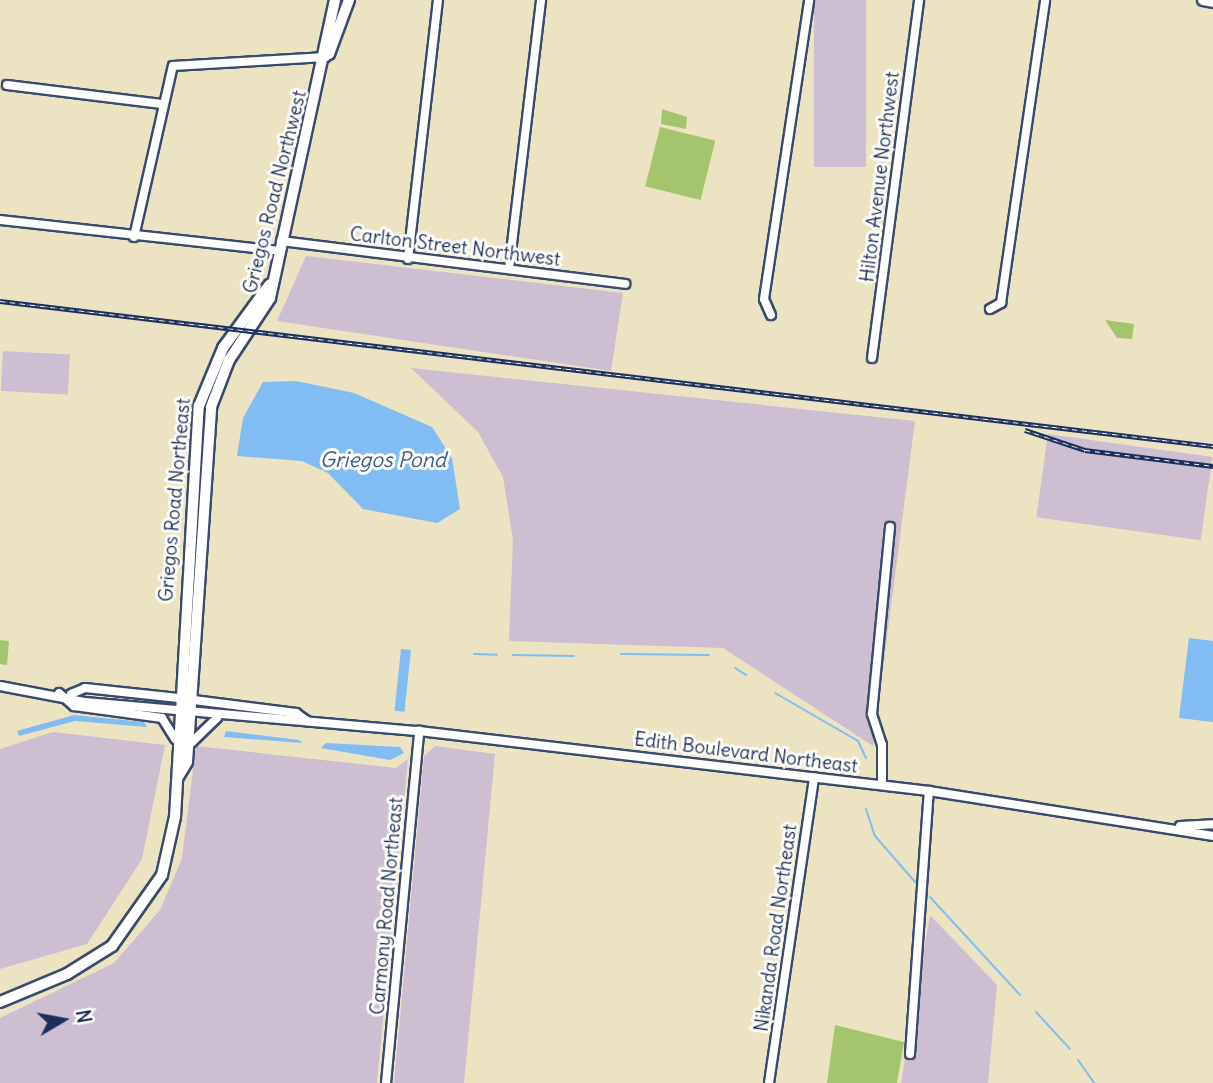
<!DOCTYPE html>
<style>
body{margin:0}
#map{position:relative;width:1213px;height:1083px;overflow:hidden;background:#ece3c3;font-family:Delius,sans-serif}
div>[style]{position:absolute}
.industrial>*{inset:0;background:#cdbed2;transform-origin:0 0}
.green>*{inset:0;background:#a4c56e;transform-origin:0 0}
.water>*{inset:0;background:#81bcf3;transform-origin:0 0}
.stream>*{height:2px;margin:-1px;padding:0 1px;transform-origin:1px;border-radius:1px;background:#81bcf3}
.roads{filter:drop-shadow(2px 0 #3a4a6d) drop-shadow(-2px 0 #3a4a6d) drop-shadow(0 2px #3a4a6d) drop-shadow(0 -2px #3a4a6d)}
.minor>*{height:8px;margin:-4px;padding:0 4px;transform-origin:4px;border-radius:4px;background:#fff}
.major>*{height:10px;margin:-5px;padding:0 5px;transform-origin:5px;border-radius:5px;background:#fff}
.rail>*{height:4.5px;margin-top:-2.25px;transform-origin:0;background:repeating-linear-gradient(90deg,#fdfcf7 0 5px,#1b2f5e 0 10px);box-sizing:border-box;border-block:2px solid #1b2f5e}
span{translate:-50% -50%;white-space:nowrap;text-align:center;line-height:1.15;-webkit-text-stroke:6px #fdfcf7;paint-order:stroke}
.street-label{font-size:19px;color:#1b2f5e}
.water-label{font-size:21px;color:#3a598b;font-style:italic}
.north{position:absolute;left:28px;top:985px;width:70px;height:70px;-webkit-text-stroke:5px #fdfcf7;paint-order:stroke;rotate:80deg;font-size:19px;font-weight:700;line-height:28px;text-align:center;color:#1b2f5e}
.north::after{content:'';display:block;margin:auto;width:24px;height:32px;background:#1b2f5e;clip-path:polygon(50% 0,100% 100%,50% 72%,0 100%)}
</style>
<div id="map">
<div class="industrial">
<div style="left:814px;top:0;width:52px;height:167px"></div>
<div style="clip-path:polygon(306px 256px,623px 293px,611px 371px,277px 321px)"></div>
<div style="left:3px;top:351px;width:67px;height:40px;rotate:3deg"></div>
<div style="clip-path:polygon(411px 368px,915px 421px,873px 746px,723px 648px,509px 641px,513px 540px,503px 477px,478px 432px)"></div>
<div style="left:1048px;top:434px;width:166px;height:84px;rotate:8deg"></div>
<div style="clip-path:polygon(53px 732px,165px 745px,142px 859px,87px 944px,0 969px,0 749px)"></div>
<div style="clip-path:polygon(196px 746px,396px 768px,408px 759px,377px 1083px,0 1083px,0 1018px,114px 963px,160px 910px,182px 858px)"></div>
<div style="clip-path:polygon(435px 746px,495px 754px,464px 1083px,394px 1083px,424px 756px)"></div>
<div style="clip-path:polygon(930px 915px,997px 985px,988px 1083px,901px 1083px)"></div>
</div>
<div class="green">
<div style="clip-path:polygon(662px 109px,687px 117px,686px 129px,661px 124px)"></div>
<div style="left:660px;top:127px;width:57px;height:61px;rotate:14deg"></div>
<div style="clip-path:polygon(1105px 320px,1134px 324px,1132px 339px,1117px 338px)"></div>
<div style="clip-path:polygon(0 640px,9px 641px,7px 665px,0 664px)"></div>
<div style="clip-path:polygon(835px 1025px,904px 1042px,897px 1083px,827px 1083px)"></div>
</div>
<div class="water">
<div style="clip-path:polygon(296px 381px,354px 393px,432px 427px,452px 458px,460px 509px,437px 523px,363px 509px,328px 473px,302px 461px,237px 456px,243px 418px,263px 382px)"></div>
<div style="clip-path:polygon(1189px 638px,1213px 641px,1213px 722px,1179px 718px)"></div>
<div style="left:401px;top:649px;width:10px;height:62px;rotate:6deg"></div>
<div style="clip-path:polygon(74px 715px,144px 722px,147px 727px,75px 721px,19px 736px,17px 731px)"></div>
<div style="clip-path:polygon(226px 731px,299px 740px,302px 743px,224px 737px)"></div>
<div style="clip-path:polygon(326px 743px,400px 747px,404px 753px,390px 760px,321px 748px)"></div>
</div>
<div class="stream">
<div style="left:474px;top:654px;width:23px;rotate:2deg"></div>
<div style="left:621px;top:654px;width:88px;rotate:0.7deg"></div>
<div style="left:513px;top:655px;width:61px;rotate:0.9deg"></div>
<div style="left:735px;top:668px;width:13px;rotate:32deg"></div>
<div style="left:775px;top:693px;width:96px;rotate:30deg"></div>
<div style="left:858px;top:741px;width:19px;rotate:65deg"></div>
<div style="left:866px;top:809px;width:28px;rotate:72deg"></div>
<div style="left:875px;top:836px;width:62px;rotate:48.9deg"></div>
<div style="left:930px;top:897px;width:133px;rotate:47.4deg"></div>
<div style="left:1036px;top:1012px;width:50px;rotate:47.4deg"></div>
<div style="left:1078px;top:1060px;width:28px;rotate:55deg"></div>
</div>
<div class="roads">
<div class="minor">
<div style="left:7px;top:85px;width:156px;rotate:7deg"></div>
<div style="left:0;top:220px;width:282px;rotate:6.3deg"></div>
<div style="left:134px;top:237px;width:175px;rotate:-77.2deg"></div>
<div style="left:173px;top:66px;width:153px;rotate:-3.4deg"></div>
<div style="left:281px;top:241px;width:347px;rotate:7.1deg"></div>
<div style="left:408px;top:259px;width:261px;rotate:-83.4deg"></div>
<div style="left:509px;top:269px;width:271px;rotate:-83.2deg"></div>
<div style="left:990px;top:309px;width:13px;rotate:-29deg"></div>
<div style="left:1001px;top:303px;width:306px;rotate:-81.7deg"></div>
<div style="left:771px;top:315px;width:17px;rotate:-114deg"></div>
<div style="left:764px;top:299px;width:302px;rotate:-81.4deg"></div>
<div style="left:872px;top:358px;width:361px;rotate:-82.5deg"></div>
<div style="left:0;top:686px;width:86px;rotate:10.7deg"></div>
<div style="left:85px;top:702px;width:335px;rotate:5deg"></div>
<div style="left:419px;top:731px;width:514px;rotate:6.71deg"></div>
<div style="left:929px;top:791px;width:288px;rotate:9deg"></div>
<div style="left:59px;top:693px;width:20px;rotate:41deg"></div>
<div style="left:74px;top:706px;width:89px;rotate:7.8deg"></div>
<div style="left:162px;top:718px;width:25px;rotate:58deg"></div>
<div style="left:71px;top:694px;width:15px;rotate:-23deg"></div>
<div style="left:85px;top:688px;width:94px;rotate:6.1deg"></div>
<div style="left:178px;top:698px;width:119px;rotate:7.2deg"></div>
<div style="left:296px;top:713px;width:14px;rotate:36deg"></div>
<div style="left:189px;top:745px;width:39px;rotate:-44deg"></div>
<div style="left:882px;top:785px;width:40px;rotate:-90deg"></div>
<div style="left:882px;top:745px;width:33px;rotate:-108deg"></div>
<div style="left:872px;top:714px;width:188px;rotate:-84.5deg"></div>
<div style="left:1180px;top:826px;width:33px;rotate:-3deg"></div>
<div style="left:910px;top:1054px;width:264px;rotate:-85.9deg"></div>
<div style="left:386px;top:1083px;width:354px;rotate:-84.6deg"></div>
<div style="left:769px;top:1083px;width:309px;rotate:-81.6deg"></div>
</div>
<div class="major">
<div style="left:1203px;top:0;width:10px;rotate:11deg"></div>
<div style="left:329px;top:54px;width:58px;rotate:-69.7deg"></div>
<div style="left:178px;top:777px;width:17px;rotate:-59deg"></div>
<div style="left:187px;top:762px;width:356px;rotate:-86.1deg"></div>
<div style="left:211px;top:407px;width:50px;rotate:-69deg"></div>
<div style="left:229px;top:360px;width:74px;rotate:-56.5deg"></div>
<div style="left:270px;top:298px;width:305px;rotate:-77.7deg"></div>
<div style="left:0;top:1002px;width:73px;rotate:-22.7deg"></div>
<div style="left:67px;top:974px;width:53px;rotate:-31.9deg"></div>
<div style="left:112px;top:946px;width:87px;rotate:-54.8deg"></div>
<div style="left:162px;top:875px;width:59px;rotate:-77.4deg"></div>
<div style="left:175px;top:817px;width:412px;rotate:-86.7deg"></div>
<div style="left:199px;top:406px;width:63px;rotate:-67.5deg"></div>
<div style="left:223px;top:348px;width:79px;rotate:-53.7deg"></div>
</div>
</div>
<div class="rail">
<div style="left:0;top:301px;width:1222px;rotate:6.82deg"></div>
<div style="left:1025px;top:430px;width:63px;rotate:18.4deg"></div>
<div style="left:1085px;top:450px;width:129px;rotate:7.1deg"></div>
</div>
<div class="street-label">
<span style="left:880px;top:177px;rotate:-83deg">Hilton Avenue Northwest</span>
<span style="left:275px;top:192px;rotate:-76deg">Griegos Road Northwest</span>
<span style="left:455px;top:247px;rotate:7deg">Carlton Street Northwest</span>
<span style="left:175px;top:500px;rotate:-85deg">Griegos Road Northeast</span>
<span style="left:746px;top:753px;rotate:7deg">Edith Boulevard Northeast</span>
<span style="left:387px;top:906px;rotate:-85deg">Carmony Road Northeast</span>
<span style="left:776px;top:928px;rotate:-82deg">Nikanda Road Northeast</span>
</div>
<div class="water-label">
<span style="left:383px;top:460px">Griegos Pond</span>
</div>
<div class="north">N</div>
</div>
